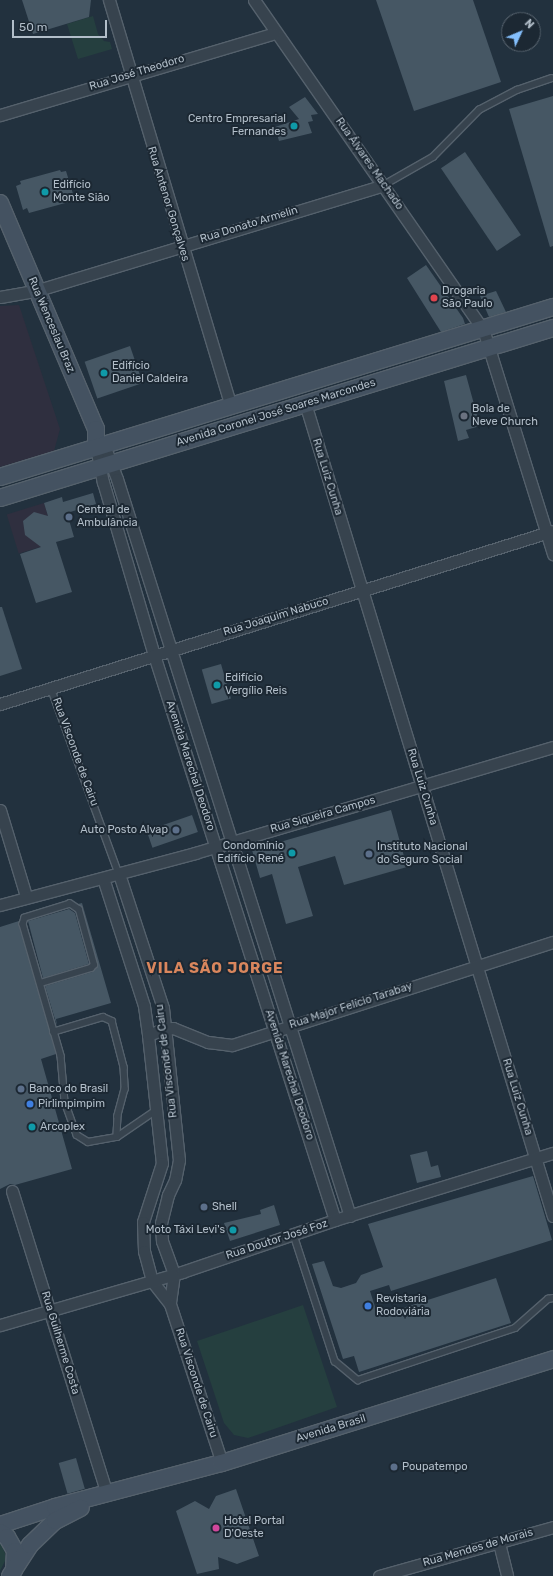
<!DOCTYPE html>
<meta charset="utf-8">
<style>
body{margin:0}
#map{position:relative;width:553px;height:1576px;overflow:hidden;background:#22313e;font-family:Rubik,sans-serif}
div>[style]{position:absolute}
.medical>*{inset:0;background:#2f2f3f;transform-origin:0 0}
.green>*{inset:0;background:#253f3f}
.building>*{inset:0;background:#465764;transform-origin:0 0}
.roads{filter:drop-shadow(1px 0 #55616c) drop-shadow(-1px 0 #55616c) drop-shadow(0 1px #55616c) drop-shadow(0 -1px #55616c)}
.lane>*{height:5.5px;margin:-2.75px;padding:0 2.75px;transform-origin:2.75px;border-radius:2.75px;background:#37434e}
.street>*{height:11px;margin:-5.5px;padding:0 5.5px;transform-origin:5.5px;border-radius:5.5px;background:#37434e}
.secondary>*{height:16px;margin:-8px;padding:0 8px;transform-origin:8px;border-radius:8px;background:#445261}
.dots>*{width:11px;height:11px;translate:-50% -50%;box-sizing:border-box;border:2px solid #1c2833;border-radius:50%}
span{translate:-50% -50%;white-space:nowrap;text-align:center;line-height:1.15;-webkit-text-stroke:4px #1c2833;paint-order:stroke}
.street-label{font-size:11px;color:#b2bec9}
.poi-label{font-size:11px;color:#b2bec9}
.right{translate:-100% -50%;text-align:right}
.left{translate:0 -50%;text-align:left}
.district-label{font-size:15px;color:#d9865d;font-weight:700;letter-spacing:1px}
.north{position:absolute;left:501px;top:12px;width:40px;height:40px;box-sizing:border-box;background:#1c2833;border:1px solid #58646f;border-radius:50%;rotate:46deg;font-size:11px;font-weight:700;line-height:16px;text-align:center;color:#b2bec9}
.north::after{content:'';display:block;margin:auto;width:14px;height:18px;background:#84bffc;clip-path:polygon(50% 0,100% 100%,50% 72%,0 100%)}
.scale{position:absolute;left:12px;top:20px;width:95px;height:18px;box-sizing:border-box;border:2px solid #b2bec9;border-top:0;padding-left:5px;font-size:12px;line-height:14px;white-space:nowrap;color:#b2bec9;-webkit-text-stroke:3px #1c2833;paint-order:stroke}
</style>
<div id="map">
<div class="medical">
<div style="clip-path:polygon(19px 305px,60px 429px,54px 451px,0 467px,0 306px)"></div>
<div style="left:44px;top:503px;width:41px;height:39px;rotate:73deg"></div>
</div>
<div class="green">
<div style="clip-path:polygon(93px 16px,98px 34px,104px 41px,110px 42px,112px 49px,78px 59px,67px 24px)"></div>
<div style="clip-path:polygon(303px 1305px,337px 1407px,248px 1438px,234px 1435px,224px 1423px,197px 1341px)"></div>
<div style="clip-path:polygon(0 1543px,5px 1553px,5px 1561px,0 1571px)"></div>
</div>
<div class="building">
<div style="clip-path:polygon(22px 0,91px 0,89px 17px,33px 34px)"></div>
<div style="clip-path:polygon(376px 0,473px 0,501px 82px,414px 111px)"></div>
<div style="clip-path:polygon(553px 96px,553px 246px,550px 247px,509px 109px)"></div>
<div style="clip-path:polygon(305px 97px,318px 114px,311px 115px,313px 121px,308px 122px,312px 133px,279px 141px,275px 127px,299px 119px,289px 107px)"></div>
<div style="left:465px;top:152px;width:100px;height:29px;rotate:56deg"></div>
<div style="clip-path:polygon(60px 170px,61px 172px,66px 171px,74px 197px,68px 198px,69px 202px,29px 213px,27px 208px,23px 210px,16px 186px,21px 184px,20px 181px)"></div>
<div style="clip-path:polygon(426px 265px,463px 318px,465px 324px,441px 332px,407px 278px)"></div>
<div style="clip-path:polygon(496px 291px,506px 312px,489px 317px,480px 296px)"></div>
<div style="left:130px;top:346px;width:39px;height:48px;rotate:71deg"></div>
<div style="clip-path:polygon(466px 375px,480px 426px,466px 430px,469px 438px,458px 441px,444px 381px)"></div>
<div style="clip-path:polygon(93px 493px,96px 504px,67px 513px,74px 537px,56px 542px,72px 592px,36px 603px,20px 554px,41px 547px,25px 535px,23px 521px,34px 512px,48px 516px,44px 503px,62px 497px,63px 502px)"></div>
<div style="clip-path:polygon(0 607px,2px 607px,22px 669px,0 676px)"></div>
<div style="left:221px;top:664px;width:36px;height:20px;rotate:74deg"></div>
<div style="clip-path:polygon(391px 810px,407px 867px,344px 885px,335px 856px,298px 867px,313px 916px,286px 924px,272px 874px,260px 878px,252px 850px)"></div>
<div style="left:192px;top:815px;width:18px;height:48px;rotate:71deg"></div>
<div style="clip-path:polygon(82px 903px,111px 1003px,56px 1019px,57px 1026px,45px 986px,92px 972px,98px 966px,83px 909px,78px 904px)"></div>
<div style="clip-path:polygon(69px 909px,75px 913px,89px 964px,43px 978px,28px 921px)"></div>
<div style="clip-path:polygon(19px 921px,56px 1054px,41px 1059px,72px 1169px,15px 1185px,10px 1184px,0 1189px,0 927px)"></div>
<div style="clip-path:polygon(427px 1151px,431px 1167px,438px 1165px,441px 1177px,417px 1183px,410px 1155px)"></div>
<div style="clip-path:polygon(533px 1176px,552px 1240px,391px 1291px,389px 1285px,370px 1291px,378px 1316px,496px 1278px,511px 1323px,359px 1372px,354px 1356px,343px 1359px,312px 1264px,324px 1261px,333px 1286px,341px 1288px,356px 1283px,361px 1275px,383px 1267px,368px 1224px)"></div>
<div style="clip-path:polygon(274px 1205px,280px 1225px,230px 1241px,224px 1223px,261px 1214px,260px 1210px)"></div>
<div style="left:76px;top:1458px;width:32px;height:18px;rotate:74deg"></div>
<div style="clip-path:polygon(236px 1489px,259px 1556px,237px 1564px,218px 1557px,219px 1569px,197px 1574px,176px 1511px,195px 1501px,209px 1509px,216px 1496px)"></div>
</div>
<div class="roads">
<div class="lane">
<div style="left:384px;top:185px;width:56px;rotate:-29.7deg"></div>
<div style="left:433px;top:157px;width:66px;rotate:-45.6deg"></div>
<div style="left:479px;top:110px;width:43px;rotate:-27.8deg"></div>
<div style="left:517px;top:90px;width:36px;rotate:-19deg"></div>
<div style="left:51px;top:688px;width:198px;rotate:69.9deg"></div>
<div style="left:41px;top:983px;width:52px;rotate:-16.7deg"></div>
<div style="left:91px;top:968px;width:4px;rotate:-45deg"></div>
<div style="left:94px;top:965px;width:57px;rotate:-105.3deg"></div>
<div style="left:79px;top:910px;width:11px;rotate:-146deg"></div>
<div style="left:70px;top:904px;width:47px;rotate:162.7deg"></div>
<div style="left:25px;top:918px;width:6px;rotate:108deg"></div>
<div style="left:23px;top:924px;width:137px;rotate:73.9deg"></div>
<div style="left:61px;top:1056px;width:46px;rotate:85deg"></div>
<div style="left:65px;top:1102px;width:35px;rotate:70deg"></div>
<div style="left:77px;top:1135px;width:13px;rotate:32deg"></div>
<div style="left:88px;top:1142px;width:29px;rotate:-10deg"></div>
<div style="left:117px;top:1137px;width:46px;rotate:-34.4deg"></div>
<div style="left:53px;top:1032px;width:52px;rotate:-16.7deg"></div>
<div style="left:103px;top:1017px;width:10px;rotate:24deg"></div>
<div style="left:112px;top:1021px;width:48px;rotate:75.4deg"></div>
<div style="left:124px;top:1067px;width:22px;rotate:87deg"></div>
<div style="left:125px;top:1089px;width:28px;rotate:105deg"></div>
<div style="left:118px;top:1116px;width:21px;rotate:93deg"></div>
<div style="left:294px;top:1235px;width:133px;rotate:72deg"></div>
<div style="left:335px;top:1361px;width:30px;rotate:40deg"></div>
<div style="left:358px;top:1380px;width:165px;rotate:-18.3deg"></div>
<div style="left:515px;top:1328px;width:44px;rotate:-41.3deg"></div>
<div style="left:548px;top:1299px;width:5px;rotate:-11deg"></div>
</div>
<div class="street">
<div style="left:109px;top:0;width:424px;rotate:73.3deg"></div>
<div style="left:254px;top:0;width:401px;rotate:55.2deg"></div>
<div style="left:483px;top:329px;width:236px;rotate:72.7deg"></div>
<div style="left:0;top:115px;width:287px;rotate:-16.6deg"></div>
<div style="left:0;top:297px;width:36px;rotate:-10deg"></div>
<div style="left:35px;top:291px;width:365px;rotate:-16.9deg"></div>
<div style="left:305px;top:403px;width:850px;rotate:73.04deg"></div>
<div style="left:104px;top:445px;width:36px;rotate:69deg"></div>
<div style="left:117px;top:479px;width:773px;rotate:72.46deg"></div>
<div style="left:96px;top:447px;width:36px;rotate:79deg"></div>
<div style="left:103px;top:482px;width:180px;rotate:73.6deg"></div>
<div style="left:154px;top:655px;width:593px;rotate:72.24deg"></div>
<div style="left:0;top:704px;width:578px;rotate:-17.4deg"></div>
<div style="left:0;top:810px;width:90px;rotate:73.2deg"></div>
<div style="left:119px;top:874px;width:141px;rotate:71.8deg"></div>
<div style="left:163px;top:1008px;width:153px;rotate:84deg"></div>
<div style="left:179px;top:1160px;width:20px;rotate:101deg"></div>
<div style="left:175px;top:1180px;width:17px;rotate:115deg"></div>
<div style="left:168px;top:1195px;width:29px;rotate:104deg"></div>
<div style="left:161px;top:1223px;width:18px;rotate:87deg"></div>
<div style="left:162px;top:1241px;width:35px;rotate:70deg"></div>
<div style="left:174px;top:1274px;width:30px;rotate:98deg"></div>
<div style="left:103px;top:878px;width:134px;rotate:72.2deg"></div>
<div style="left:144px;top:1006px;width:29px;rotate:82deg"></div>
<div style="left:148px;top:1035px;width:129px;rotate:83.8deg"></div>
<div style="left:162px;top:1163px;width:62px;rotate:107.9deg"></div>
<div style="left:143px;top:1222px;width:29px;rotate:88deg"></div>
<div style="left:144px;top:1251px;width:31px;rotate:75deg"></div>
<div style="left:152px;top:1281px;width:29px;rotate:52deg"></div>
<div style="left:170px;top:1304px;width:167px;rotate:71.9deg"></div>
<div style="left:0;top:905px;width:202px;rotate:-14.9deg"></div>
<div style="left:195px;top:853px;width:373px;rotate:-16.5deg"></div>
<div style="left:148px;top:1035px;width:17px;rotate:-21deg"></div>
<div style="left:164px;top:1029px;width:9px;rotate:-6deg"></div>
<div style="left:173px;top:1028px;width:38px;rotate:22deg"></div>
<div style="left:208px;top:1042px;width:24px;rotate:7deg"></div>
<div style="left:232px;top:1045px;width:337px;rotate:-17.8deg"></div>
<div style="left:12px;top:1191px;width:318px;rotate:72.6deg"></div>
<div style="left:0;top:1325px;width:190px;rotate:-16.2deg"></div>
<div style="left:182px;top:1272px;width:162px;rotate:-18.8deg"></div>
<div style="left:335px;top:1220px;width:228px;rotate:-17.1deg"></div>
<div style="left:499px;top:1543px;width:34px;rotate:76deg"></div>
<div style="left:379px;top:1576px;width:181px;rotate:-15.7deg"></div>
</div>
<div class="secondary">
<div style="left:0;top:203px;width:246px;rotate:67deg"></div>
<div style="left:96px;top:429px;width:18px;rotate:90deg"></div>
<div style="left:0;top:477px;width:579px;rotate:-17.09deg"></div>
<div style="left:0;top:498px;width:579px;rotate:-17.09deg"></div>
<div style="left:0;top:1525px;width:58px;rotate:-18.1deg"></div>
<div style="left:55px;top:1507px;width:173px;rotate:-14.8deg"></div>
<div style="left:222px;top:1463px;width:347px;rotate:-17.4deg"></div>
<div style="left:0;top:1532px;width:9px;rotate:36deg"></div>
<div style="left:7px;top:1537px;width:16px;rotate:60deg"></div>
<div style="left:15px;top:1551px;width:19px;rotate:93deg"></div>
<div style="left:10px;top:1576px;width:37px;rotate:-57deg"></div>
<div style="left:30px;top:1545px;width:35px;rotate:-44deg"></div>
<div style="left:55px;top:1521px;width:29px;rotate:-27deg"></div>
</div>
</div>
<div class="dots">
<div style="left:294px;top:126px;background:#0f9aa8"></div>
<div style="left:45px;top:192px;background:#0f9aa8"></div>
<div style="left:434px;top:298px;background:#e0444e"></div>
<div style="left:104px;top:373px;background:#0f9aa8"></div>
<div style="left:464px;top:416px;background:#6b7280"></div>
<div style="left:69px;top:517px;background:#5c6f8a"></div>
<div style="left:217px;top:685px;background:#0f9aa8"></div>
<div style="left:176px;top:830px;background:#5c6f8a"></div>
<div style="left:292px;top:853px;background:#0f9aa8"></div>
<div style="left:369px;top:854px;background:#5c6f8a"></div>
<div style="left:21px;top:1089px;background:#5c6f8a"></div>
<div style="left:30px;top:1104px;background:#3f7fe0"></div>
<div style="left:32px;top:1127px;background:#0f9aa8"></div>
<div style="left:204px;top:1207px;background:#5c6f8a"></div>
<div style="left:233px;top:1230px;background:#0f9aa8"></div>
<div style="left:368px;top:1306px;background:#3f7fe0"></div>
<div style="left:394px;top:1467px;background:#5c6f8a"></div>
<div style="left:216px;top:1528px;background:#d1479c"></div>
</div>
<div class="street-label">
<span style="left:137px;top:73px;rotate:-17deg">Rua José Theodoro</span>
<span style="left:369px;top:164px;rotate:55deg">Rua Álvares Machado</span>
<span style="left:168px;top:204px;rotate:73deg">Rua Antenor Gonçalves</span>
<span style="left:249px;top:225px;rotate:-17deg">Rua Donato Armelin</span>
<span style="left:51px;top:325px;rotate:67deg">Rua Wenceslau Braz</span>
<span style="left:276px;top:413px;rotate:-17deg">Avenida Coronel José Soares Marcondes</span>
<span style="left:327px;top:477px;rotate:73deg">Rua Luiz Cunha</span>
<span style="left:276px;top:617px;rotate:-17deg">Rua Joaquim Nabuco</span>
<span style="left:75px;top:752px;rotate:70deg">Rua Visconde de Cairu</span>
<span style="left:190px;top:766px;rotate:72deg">Avenida Marechal Deodoro</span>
<span style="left:422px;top:787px;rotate:73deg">Rua Luiz Cunha</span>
<span style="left:323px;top:815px;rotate:-16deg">Rua Siqueira Campos</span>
<span style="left:351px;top:1006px;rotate:-18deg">Rua Major Felício Tarabay</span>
<span style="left:167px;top:1061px;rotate:-97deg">Rua Visconde de Cairu</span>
<span style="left:289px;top:1075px;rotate:72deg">Avenida Marechal Deodoro</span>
<span style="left:517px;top:1097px;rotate:73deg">Rua Luiz Cunha</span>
<span style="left:277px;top:1240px;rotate:-18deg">Rua Doutor José Foz</span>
<span style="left:60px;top:1343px;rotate:73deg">Rua Guilherme Costa</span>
<span style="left:196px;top:1383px;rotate:72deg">Rua Visconde de Cairu</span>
<span style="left:331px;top:1429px;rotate:-17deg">Avenida Brasil</span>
<span style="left:478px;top:1548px;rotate:-16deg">Rua Mendes de Morais</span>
</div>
<div class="poi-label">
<span class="right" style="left:286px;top:126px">Centro Empresarial<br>Fernandes</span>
<span class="left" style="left:53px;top:192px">Edifício<br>Monte Sião</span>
<span class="left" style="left:442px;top:298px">Drogaria<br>São Paulo</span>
<span class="left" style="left:112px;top:373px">Edifício<br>Daniel Caldeira</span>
<span class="left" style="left:472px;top:416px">Bola de<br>Neve Church</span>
<span class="left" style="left:77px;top:517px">Central de<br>Ambulância</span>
<span class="left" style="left:225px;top:685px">Edifício<br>Vergílio Reis</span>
<span class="right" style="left:168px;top:830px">Auto Posto Alvap</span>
<span class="right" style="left:284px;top:853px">Condomínio<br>Edifício René</span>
<span class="left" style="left:377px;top:854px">Instituto Nacional<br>do Seguro Social</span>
<span class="left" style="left:29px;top:1089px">Banco do Brasil</span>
<span class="left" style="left:38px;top:1104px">Pirlimpimpim</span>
<span class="left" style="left:40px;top:1127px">Arcoplex</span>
<span class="left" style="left:212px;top:1207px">Shell</span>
<span class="right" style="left:225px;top:1230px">Moto Táxi Levi's</span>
<span class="left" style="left:376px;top:1306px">Revistaria<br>Rodoviária</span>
<span class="left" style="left:402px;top:1467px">Poupatempo</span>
<span class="left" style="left:224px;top:1528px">Hotel Portal<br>D'Oeste</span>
</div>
<div class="district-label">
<span style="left:215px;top:969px">VILA SÃO JORGE</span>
</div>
<div class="north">N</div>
<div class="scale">50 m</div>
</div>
